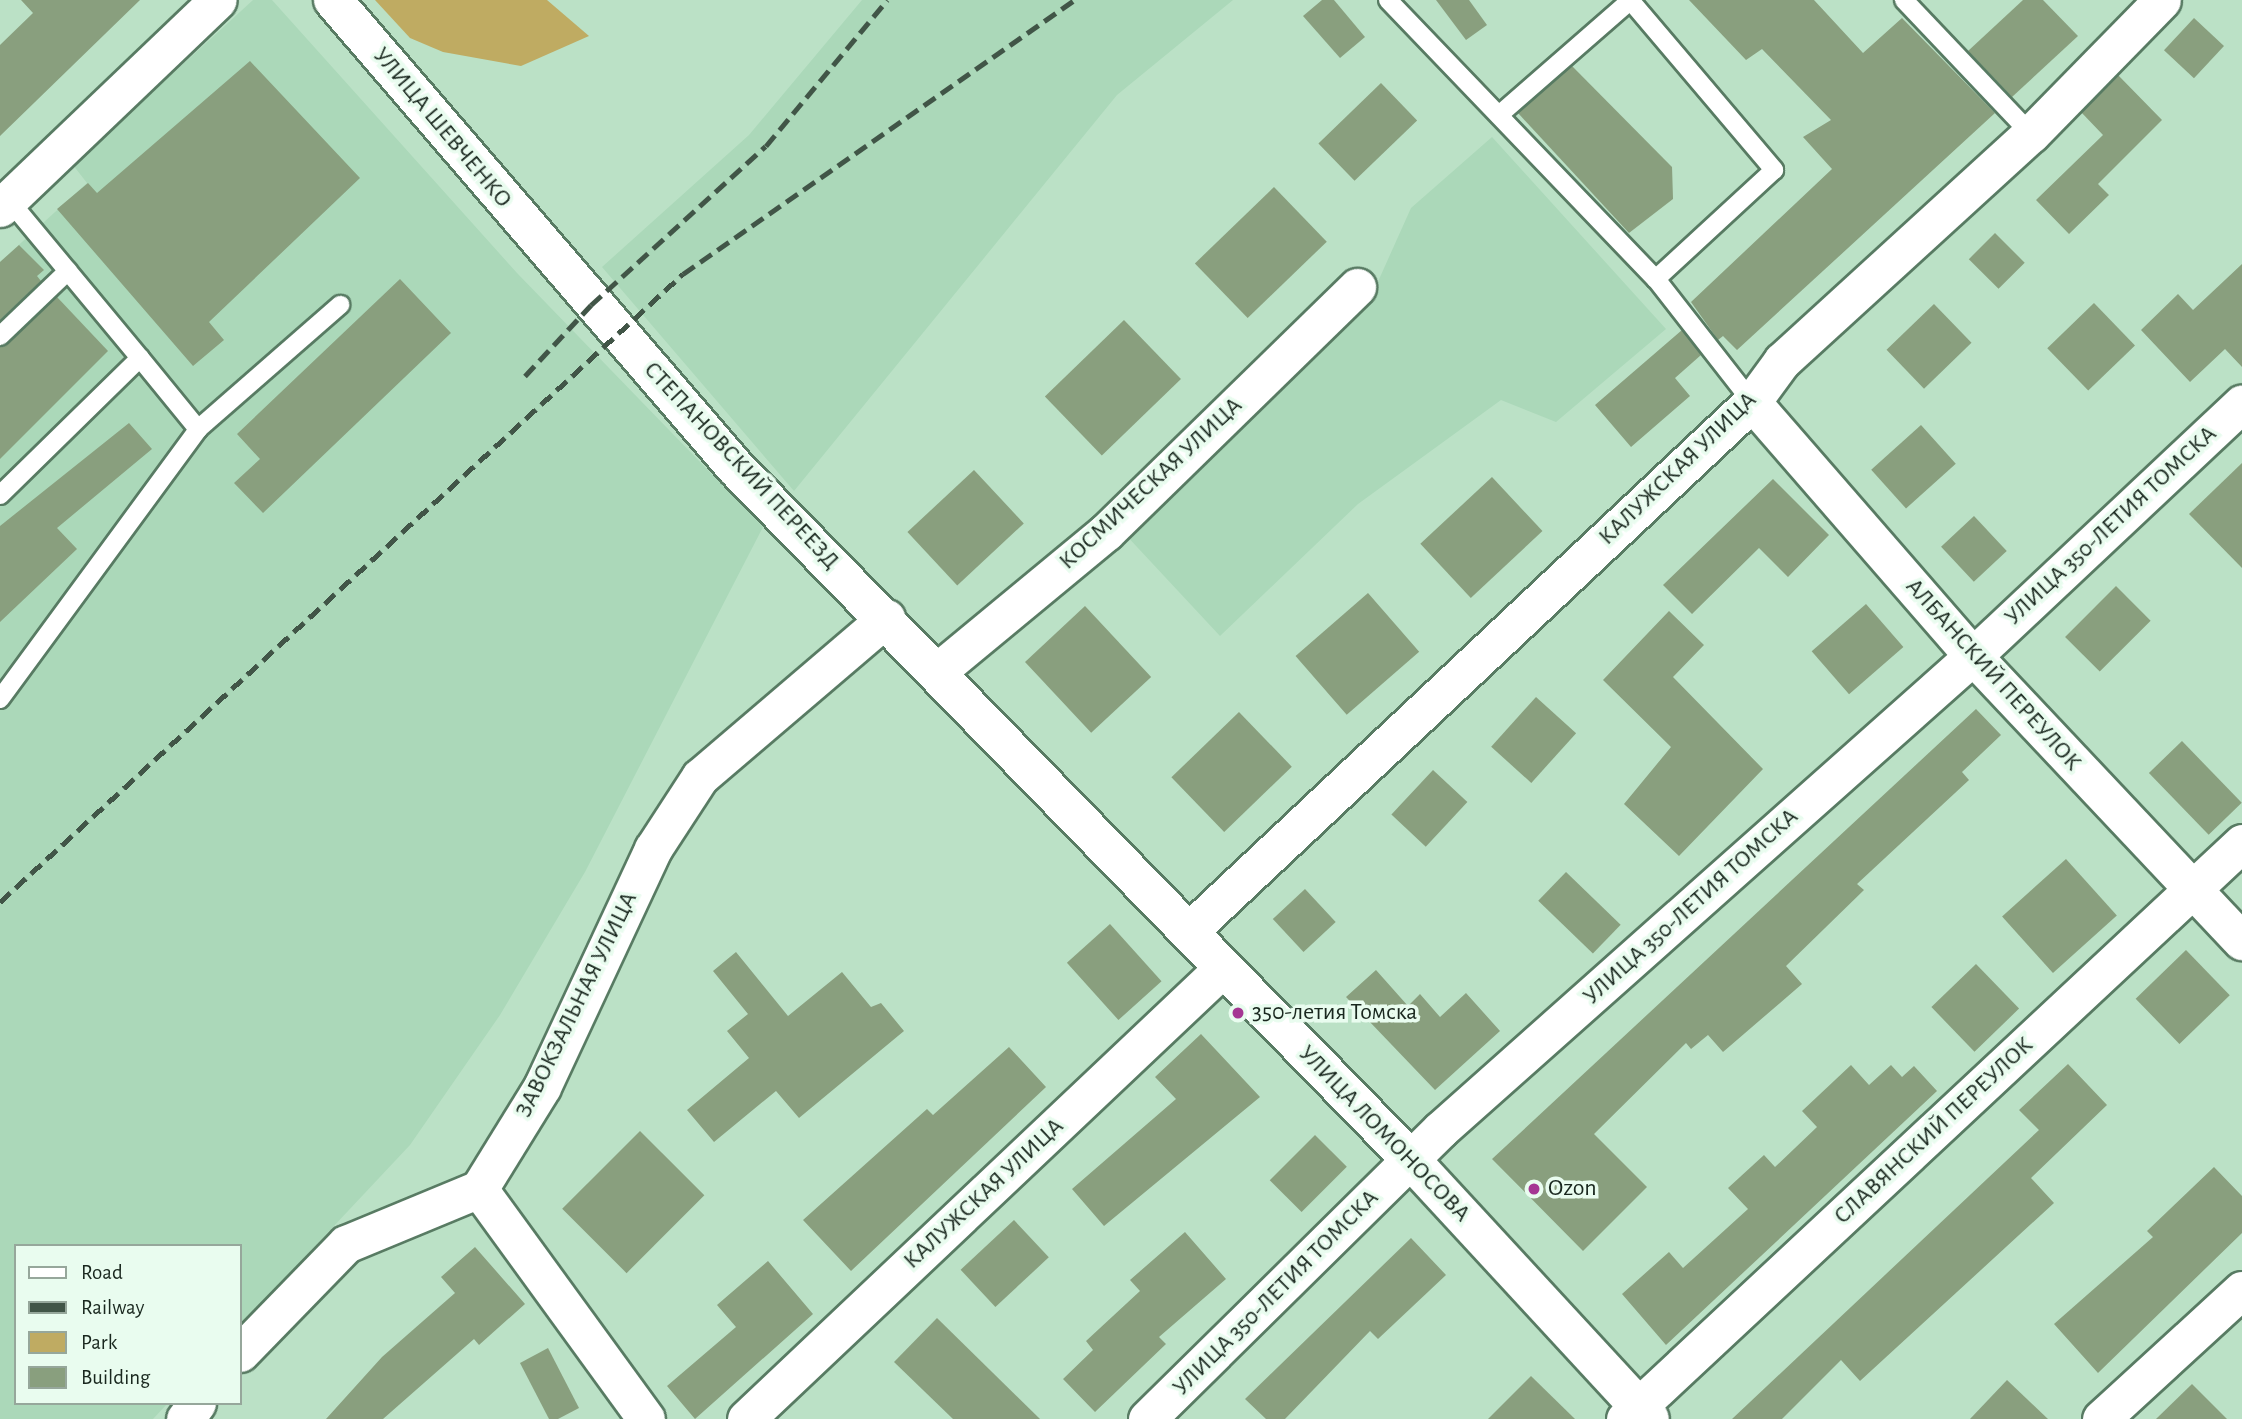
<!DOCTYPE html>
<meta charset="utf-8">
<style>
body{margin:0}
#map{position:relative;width:2242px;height:1419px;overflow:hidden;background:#bbe1c6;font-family:"Alegreya Sans",sans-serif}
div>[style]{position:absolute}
.built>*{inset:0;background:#abd8b9}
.green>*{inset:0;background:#bfab62}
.building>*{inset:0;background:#899f7e;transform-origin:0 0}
.roads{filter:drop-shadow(2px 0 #587b63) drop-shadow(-2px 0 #587b63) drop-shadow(0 2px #587b63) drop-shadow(0 -2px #587b63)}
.service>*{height:18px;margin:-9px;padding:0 9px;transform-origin:9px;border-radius:9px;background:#fff}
.minor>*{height:37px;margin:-18.5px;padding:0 18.5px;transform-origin:18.5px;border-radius:18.5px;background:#fff}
.tertiary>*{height:38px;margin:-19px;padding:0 19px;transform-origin:19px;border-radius:19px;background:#fff}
.rail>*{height:5px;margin-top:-2.5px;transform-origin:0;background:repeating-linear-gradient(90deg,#415547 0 14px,transparent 0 21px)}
.dots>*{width:19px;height:19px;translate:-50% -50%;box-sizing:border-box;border:4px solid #e9fcef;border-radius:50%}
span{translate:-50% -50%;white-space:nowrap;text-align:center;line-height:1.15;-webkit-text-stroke:7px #e9fcef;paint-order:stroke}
.street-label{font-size:24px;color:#19271e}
.poi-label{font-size:24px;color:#19271e}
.left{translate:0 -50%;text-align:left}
.legend{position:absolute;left:14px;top:1244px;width:228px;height:161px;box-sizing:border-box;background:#e9fcef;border:2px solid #96a79b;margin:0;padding:9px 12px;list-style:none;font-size:21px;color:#19271e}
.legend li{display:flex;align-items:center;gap:14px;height:35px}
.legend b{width:35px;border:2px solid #96a79b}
</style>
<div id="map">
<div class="built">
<div style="clip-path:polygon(253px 0,272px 0,517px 273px,763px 527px,585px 872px,500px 1015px,410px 1145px,240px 1326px,240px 1246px,16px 1246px,16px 1403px,168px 1403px,153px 1419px,0 1419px,0 262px,87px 183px,73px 165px)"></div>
<div style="clip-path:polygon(862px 0,1233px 0,1117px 95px,794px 491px,602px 267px,749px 135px)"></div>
<div style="clip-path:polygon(1492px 137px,1666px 329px,1556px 422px,1501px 400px,1358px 504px,1220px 636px,1124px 533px,1372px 295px,1411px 208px)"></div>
</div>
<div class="green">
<div style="clip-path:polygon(375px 0,547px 0,589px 36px,521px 66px,443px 52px,410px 38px)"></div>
</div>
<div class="building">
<div style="clip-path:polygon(21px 0,140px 0,0 136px,0 45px,33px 13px)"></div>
<div style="clip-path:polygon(1322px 0,1334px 0,1365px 37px,1340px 58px,1303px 16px)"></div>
<div style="clip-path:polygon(1436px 0,1469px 0,1487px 25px,1466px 40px)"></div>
<div style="clip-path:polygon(1689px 0,1814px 0,1863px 53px,1902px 18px,1995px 113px,1737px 350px,1723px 336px,1718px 340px,1691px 302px,1832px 169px,1803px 137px,1831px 120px,1762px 49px,1746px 60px)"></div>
<div style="clip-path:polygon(2023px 0,2043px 0,2078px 36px,2012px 97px,1968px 51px)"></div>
<div style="left:2194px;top:18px;width:41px;height:44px;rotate:43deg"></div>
<div style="clip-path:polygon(250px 61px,360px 178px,209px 322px,224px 340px,193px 366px,57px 209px,88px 183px,97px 193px)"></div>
<div style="clip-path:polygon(1572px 66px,1672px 167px,1673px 199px,1629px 233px,1518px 113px)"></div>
<div style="clip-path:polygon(2118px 75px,2162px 120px,2098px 184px,2109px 195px,2069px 234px,2036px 200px,2103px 135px,2081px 112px)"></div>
<div style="left:1381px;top:83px;width:52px;height:87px;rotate:46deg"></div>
<div style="left:1274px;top:187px;width:76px;height:110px;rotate:46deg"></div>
<div style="left:1995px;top:233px;width:42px;height:37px;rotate:45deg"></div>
<div style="clip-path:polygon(19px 245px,44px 270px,37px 276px,41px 281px,0 320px,0 262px)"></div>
<div style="clip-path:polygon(2242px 264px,2242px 367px,2225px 349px,2190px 382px,2141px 330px,2178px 294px,2193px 310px)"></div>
<div style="clip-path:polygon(400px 279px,451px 333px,263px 513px,234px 483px,260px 459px,237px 434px)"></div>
<div style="clip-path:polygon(57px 297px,108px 351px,0 459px,0 347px)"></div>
<div style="left:2094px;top:303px;width:59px;height:65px;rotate:46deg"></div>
<div style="left:1934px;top:304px;width:54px;height:66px;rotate:46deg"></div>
<div style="left:1124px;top:320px;width:82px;height:110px;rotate:46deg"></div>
<div style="clip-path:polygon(1682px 330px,1701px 355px,1675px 378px,1690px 396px,1631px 447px,1595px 405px)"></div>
<div style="clip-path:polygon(129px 423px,152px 449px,57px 528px,77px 549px,0 622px,0 526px)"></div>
<div style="left:1921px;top:425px;width:52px;height:67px;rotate:48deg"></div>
<div style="clip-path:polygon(2242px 463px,2242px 568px,2189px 514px)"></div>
<div style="left:974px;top:470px;width:73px;height:91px;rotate:47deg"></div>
<div style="left:1492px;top:477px;width:74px;height:98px;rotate:47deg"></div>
<div style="clip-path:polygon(1773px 479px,1829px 535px,1788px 577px,1759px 548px,1692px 614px,1663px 585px)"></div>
<div style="left:1974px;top:516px;width:48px;height:45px;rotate:47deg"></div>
<div style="left:2116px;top:586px;width:49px;height:72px;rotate:45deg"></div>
<div style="left:1368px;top:593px;width:78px;height:96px;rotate:49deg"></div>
<div style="left:1866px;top:604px;width:57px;height:72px;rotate:49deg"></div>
<div style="left:1085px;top:606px;width:97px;height:82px;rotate:47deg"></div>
<div style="clip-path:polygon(1669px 611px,1704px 645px,1673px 677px,1763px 769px,1679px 856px,1624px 804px,1671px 747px,1603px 680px)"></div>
<div style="left:1536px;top:697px;width:54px;height:67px;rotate:42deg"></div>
<div style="clip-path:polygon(1976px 709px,2001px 735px,1962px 772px,1969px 780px,1857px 884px,1864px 890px,1786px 966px,1802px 984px,1723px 1052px,1708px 1035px,1691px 1049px,1686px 1043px,1594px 1134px,1647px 1187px,1583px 1251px,1492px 1159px)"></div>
<div style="left:1239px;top:712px;width:76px;height:94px;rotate:46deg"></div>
<div style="left:2182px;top:741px;width:86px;height:46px;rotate:46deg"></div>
<div style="left:1433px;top:770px;width:47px;height:61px;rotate:43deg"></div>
<div style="left:2066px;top:859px;width:76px;height:86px;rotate:48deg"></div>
<div style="left:1566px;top:872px;width:76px;height:40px;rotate:44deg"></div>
<div style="left:1305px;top:889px;width:45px;height:44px;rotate:47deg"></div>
<div style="left:1110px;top:924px;width:77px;height:58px;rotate:48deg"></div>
<div style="left:2186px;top:950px;width:63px;height:70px;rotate:46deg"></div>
<div style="clip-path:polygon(736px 952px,788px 1016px,842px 972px,871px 1007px,881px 1003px,904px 1031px,799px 1118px,776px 1091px,714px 1142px,687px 1110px,749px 1058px,727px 1031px,748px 1014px,713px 971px)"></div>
<div style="left:1976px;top:964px;width:62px;height:62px;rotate:46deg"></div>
<div style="clip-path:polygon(1376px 970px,1408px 1006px,1420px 994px,1440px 1017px,1466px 993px,1500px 1031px,1435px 1090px,1346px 997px)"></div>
<div style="clip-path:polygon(1201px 1034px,1260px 1097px,1104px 1226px,1072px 1189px,1176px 1099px,1155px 1077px)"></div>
<div style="clip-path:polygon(1009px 1047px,1046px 1087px,851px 1271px,803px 1220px,927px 1109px,933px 1115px)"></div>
<div style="clip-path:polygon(2068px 1064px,2107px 1105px,2031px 1178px,2054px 1203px,1860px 1381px,1841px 1360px,1782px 1419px,1732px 1419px,2039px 1130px,2019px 1110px)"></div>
<div style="clip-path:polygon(1851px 1065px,1869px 1085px,1891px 1065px,1902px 1077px,1914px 1066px,1937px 1091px,1666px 1345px,1622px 1294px,1669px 1252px,1683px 1268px,1748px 1209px,1728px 1188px,1764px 1155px,1775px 1167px,1817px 1127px,1802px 1111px)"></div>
<div style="left:640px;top:1131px;width:91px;height:110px;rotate:45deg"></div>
<div style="left:1315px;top:1135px;width:45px;height:64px;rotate:45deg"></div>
<div style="clip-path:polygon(2214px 1167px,2242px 1196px,2242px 1233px,2098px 1373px,2054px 1324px,2153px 1237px,2147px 1231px)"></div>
<div style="left:1014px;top:1220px;width:51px;height:73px;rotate:47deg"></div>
<div style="clip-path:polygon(1185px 1232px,1226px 1279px,1159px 1337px,1166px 1344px,1095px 1412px,1063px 1379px,1093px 1350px,1086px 1341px,1140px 1291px,1130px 1280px)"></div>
<div style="clip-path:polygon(1411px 1238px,1446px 1275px,1378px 1339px,1370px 1331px,1285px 1419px,1266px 1419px,1245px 1399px)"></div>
<div style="clip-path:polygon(475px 1247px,525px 1304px,479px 1345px,474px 1339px,383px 1419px,326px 1419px,382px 1357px,455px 1293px,441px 1277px)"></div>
<div style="clip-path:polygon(768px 1261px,813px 1314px,695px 1419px,667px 1386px,736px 1327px,717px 1305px)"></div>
<div style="clip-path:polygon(937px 1318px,1040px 1419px,953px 1419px,894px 1362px)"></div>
<div style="clip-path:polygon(548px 1348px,579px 1408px,558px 1419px,549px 1419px,520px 1363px)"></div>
<div style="clip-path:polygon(1531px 1376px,1575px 1419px,1488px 1419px)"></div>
<div style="clip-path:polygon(2007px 1380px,2048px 1419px,1970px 1419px)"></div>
<div style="clip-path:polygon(2192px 1384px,2227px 1419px,2156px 1419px)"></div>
</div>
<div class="roads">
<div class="service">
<div style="left:1388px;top:0;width:387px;rotate:46.2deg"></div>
<div style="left:1656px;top:279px;width:156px;rotate:52deg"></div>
<div style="left:1630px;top:0;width:223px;rotate:49.7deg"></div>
<div style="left:1774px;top:170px;width:161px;rotate:137.3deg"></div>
<div style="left:1904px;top:0;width:185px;rotate:46.5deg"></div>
<div style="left:1499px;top:115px;width:175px;rotate:-41.1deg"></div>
<div style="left:0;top:336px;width:94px;rotate:-43.7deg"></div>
<div style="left:140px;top:358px;width:92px;rotate:50.8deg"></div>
<div style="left:0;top:495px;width:196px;rotate:-44.4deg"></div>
<div style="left:140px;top:358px;width:205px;rotate:-129.7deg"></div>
<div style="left:0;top:699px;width:335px;rotate:-53.7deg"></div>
<div style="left:198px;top:429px;width:189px;rotate:-41.1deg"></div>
</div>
<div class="minor">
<div style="left:0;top:208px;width:301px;rotate:-43.7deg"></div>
<div style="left:1752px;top:402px;width:337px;rotate:49deg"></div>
<div style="left:1973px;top:656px;width:392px;rotate:46.7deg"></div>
<div style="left:938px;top:671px;width:218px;rotate:-39.6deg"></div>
<div style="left:1106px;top:532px;width:351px;rotate:-44.3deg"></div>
<div style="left:1188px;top:932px;width:774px;rotate:-43.22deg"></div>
<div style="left:1752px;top:402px;width:51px;rotate:-53.8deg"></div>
<div style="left:1782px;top:361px;width:337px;rotate:-42.4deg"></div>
<div style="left:2031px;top:134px;width:187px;rotate:-45.6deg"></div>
<div style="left:479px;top:1189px;width:284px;rotate:54deg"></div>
<div style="left:240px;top:1353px;width:152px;rotate:-45.8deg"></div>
<div style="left:346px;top:1244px;width:144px;rotate:-22.5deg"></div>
<div style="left:479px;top:1189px;width:120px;rotate:-58.3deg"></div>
<div style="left:542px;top:1087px;width:263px;rotate:-65deg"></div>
<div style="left:653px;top:849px;width:86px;rotate:-56.9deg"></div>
<div style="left:700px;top:777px;width:245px;rotate:-40.5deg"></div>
<div style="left:185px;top:1419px;width:20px;rotate:-53deg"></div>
<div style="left:746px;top:1419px;width:656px;rotate:-43.4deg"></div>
<div style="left:1147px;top:1419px;width:412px;rotate:-44.6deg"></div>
<div style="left:1440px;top:1130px;width:713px;rotate:-41.65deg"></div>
<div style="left:1973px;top:656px;width:369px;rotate:-43.2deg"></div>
<div style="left:1625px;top:1419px;width:844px;rotate:-43.03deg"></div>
<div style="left:2101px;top:1419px;width:191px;rotate:-42.5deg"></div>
</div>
<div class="tertiary">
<div style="left:333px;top:0;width:616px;rotate:49.28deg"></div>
<div style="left:735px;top:467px;width:968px;rotate:45.71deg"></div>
<div style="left:1411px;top:1160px;width:352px;rotate:47.3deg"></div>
</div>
</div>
<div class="rail">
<div style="left:525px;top:376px;width:97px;rotate:-47.1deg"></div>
<div style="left:591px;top:305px;width:236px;rotate:-42.3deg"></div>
<div style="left:766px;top:146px;width:190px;rotate:-50.3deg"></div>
<div style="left:0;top:902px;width:928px;rotate:-42.6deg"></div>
<div style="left:683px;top:274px;width:478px;rotate:-35deg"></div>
</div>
<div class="dots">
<div style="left:1238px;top:1013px;background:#a53693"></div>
<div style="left:1534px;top:1189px;background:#a53693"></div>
</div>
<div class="street-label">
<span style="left:442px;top:128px;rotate:50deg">УЛИЦА ШЕВЧЕНКО</span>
<span style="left:741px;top:466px;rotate:47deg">СТЕПАНОВСКИЙ ПЕРЕЕЗД</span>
<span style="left:1678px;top:469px;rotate:-44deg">КАЛУЖСКАЯ УЛИЦА</span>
<span style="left:1151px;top:484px;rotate:-43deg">КОСМИЧЕСКАЯ УЛИЦА</span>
<span style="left:2111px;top:526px;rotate:-43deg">УЛИЦА 350-ЛЕТИЯ ТОМСКА</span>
<span style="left:1993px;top:675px;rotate:48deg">АЛБАНСКИЙ ПЕРЕУЛОК</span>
<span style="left:1691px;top:907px;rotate:-42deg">УЛИЦА 350-ЛЕТИЯ ТОМСКА</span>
<span style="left:577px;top:1005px;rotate:-64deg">ЗАВОКЗАЛЬНАЯ УЛИЦА</span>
<span style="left:1934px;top:1131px;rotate:-43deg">СЛАВЯНСКИЙ ПЕРЕУЛОК</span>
<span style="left:1384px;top:1134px;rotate:46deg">УЛИЦА ЛОМОНОСОВА</span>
<span style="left:984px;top:1194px;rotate:-43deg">КАЛУЖСКАЯ УЛИЦА</span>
<span style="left:1276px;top:1293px;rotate:-45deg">УЛИЦА 350-ЛЕТИЯ ТОМСКА</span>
</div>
<div class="poi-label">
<span class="left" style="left:1252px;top:1013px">350-летия Томска</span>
<span class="left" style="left:1548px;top:1189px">Ozon</span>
</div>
<ul class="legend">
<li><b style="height:9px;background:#fff"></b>Road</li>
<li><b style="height:9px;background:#415547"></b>Railway</li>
<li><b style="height:19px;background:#bfab62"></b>Park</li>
<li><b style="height:19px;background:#899f7e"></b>Building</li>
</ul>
</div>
